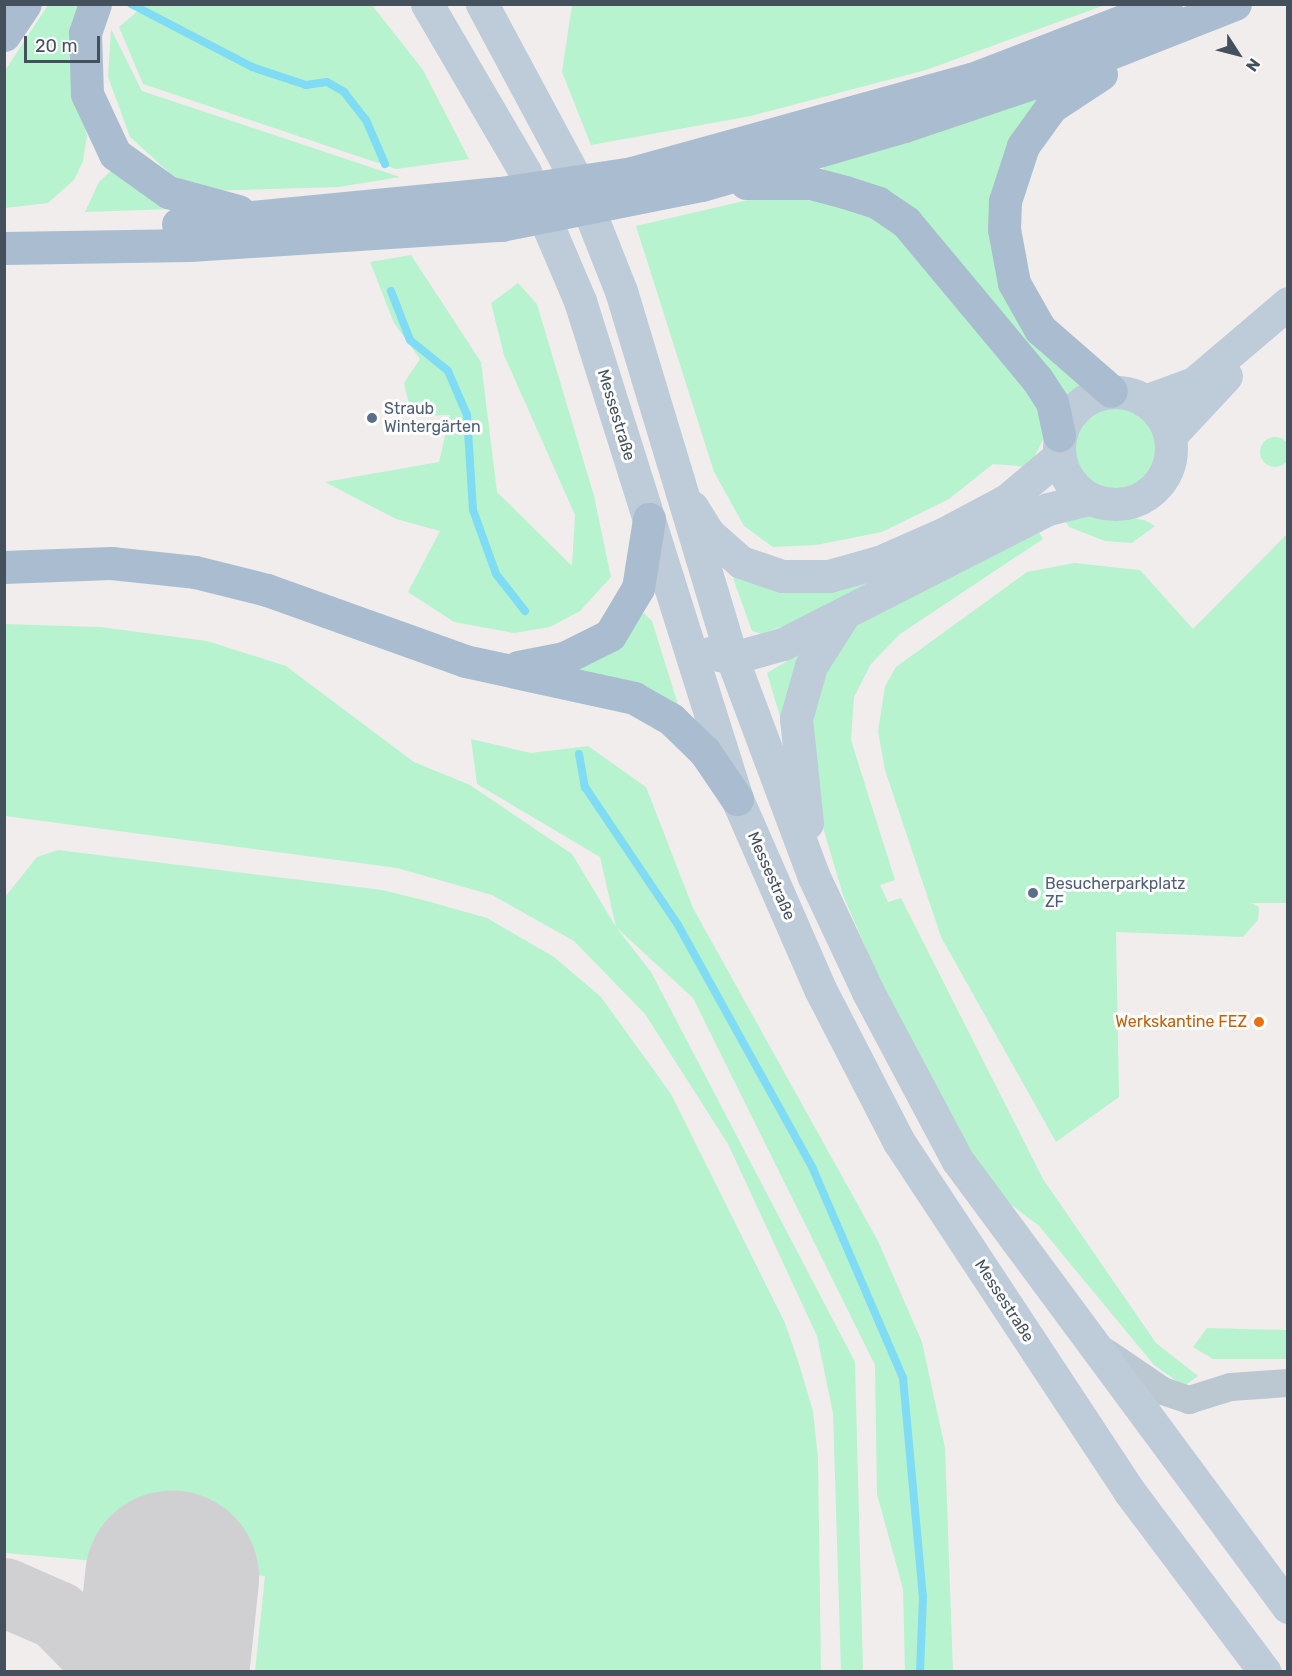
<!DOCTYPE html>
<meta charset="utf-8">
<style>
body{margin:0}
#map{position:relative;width:1292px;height:1676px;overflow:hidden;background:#f1eded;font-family:Rubik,sans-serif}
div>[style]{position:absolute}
.green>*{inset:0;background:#b7f3ce}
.round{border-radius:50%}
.stream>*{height:8px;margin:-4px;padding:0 4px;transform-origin:4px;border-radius:4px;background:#7fdcf4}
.taxiway>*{height:69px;margin:-34.5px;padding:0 34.5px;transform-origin:34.5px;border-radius:34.5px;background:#d0d0d3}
.runway>*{height:174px;margin:-87px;padding:0 87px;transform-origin:87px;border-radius:87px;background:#d0d0d3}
.street>*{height:28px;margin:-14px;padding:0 14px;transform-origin:14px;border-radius:14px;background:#bcc8d1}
.secondary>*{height:33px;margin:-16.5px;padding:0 16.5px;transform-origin:16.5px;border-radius:16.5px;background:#becbd9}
.secondary>.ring{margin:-16.5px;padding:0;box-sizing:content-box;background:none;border:33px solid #becbd9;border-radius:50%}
.primary>*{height:33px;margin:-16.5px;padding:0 16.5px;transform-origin:16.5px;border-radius:16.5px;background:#aabdd0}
.dots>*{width:16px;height:16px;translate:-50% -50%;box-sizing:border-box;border:3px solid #fff;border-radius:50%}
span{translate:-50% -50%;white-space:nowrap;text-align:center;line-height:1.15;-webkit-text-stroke:6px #fff;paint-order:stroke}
.service-label{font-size:16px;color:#4e5e75}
.left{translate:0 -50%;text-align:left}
.street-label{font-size:16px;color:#44515d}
.food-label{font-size:16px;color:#c56008}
.right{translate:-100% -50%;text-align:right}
.frame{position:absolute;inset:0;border:6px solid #44515d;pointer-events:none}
.north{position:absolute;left:1208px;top:24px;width:60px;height:60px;-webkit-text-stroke:4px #fff;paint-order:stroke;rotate:126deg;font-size:16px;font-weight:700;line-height:24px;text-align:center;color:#44515d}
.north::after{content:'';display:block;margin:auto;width:21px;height:27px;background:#44515d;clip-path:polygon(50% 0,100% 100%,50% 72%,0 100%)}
.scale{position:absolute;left:24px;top:36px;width:76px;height:27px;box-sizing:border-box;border:3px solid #44515d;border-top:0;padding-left:8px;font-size:18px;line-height:21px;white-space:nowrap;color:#44515d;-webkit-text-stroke:4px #fff;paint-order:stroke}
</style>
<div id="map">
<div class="green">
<div style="clip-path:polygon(48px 5px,83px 5px,69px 59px,87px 136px,83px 161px,74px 180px,48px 203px,5px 208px,4px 72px)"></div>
<div style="clip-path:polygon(145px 5px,372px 5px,423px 70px,469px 159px,396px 169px,143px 84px,119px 27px)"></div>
<div style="clip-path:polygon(572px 5px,1105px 5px,926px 70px,751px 116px,591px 145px,562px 72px)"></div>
<div style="clip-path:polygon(111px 29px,142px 91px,400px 177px,339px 187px,207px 191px,172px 175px,130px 137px,108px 77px)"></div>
<div style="clip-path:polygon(1039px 97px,991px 216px,1090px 385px,1067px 403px,1039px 358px,977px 283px,824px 173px,823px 165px)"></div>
<div style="clip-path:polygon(113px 169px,172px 209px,85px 212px,99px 182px)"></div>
<div style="clip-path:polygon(765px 196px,837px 203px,879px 217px,910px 248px,1047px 412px,1045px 436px,1029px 467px,993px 464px,949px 499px,882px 532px,816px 545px,773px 547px,744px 526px,714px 472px,636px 226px)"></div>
<div style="clip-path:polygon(411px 255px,481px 362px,497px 492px,572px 566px,575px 515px,504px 355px,491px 303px,518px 283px,537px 304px,594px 496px,611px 577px,580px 611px,550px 627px,514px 633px,454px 622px,408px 592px,440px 531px,396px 519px,325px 482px,439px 462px,450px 415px,412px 416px,404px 383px,420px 359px,394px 323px,370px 262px)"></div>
<div class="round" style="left:1072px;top:407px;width:84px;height:84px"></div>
<div class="round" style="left:1260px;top:437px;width:30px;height:30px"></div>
<div style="clip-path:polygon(1091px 511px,1144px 520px,1155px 526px,1132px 543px,1105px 541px,1069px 527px,1065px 520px)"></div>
<div style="clip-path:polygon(1036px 527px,1043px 539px,900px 634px,871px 664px,854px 697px,851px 740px,895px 880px,880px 885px,888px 902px,901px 898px,1043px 1179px,1156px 1343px,1198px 1376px,1184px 1386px,1154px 1365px,1039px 1226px,1001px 1197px,978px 1162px,935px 1091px,876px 972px,843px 895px,824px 831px,812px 757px,815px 693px,845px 632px,886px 601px)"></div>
<div style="clip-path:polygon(1287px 534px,1287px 903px,1251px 903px,1259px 907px,1258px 920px,1243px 937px,1116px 932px,1119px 1097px,1056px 1142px,941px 937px,885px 770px,878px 731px,885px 686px,896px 667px,1027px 572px,1074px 563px,1140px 570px,1193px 629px)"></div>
<div style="clip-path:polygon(958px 538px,820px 612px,762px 634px,752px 631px,733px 578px)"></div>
<div style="clip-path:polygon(644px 613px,652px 621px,680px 711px,571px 671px,615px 649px)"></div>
<div style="clip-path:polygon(5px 624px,100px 627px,207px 641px,286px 666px,414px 762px,470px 785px,572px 854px,616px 927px,600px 857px,477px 784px,471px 739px,531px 753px,588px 746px,646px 787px,693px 908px,878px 1241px,922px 1342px,945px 1448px,953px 1671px,905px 1671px,903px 1589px,877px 1494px,875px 1365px,693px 998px,616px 927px,651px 972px,855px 1362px,863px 1671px,841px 1671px,833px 1413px,817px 1336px,728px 1144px,645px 1014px,574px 941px,492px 895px,397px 868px,5px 816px)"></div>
<div style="clip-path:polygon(809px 648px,781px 720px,767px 673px)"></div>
<div style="clip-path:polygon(58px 850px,382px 890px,423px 900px,487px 918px,554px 957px,601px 997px,671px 1094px,785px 1323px,799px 1364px,813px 1411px,818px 1458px,821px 1671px,255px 1671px,265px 1576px,5px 1553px,5px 897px,37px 857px)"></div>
<div style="clip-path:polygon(1207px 1328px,1287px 1330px,1287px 1359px,1213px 1359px,1193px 1347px)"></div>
</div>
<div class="stream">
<div style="left:131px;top:4px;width:136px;rotate:27.5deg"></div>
<div style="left:252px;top:67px;width:57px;rotate:18.4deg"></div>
<div style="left:306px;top:85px;width:21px;rotate:-8deg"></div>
<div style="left:327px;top:82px;width:20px;rotate:30deg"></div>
<div style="left:344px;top:92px;width:36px;rotate:52deg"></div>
<div style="left:366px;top:120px;width:48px;rotate:66.6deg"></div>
<div style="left:391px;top:291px;width:53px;rotate:68.8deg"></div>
<div style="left:410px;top:340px;width:49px;rotate:39.2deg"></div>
<div style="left:448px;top:371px;width:48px;rotate:66.6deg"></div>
<div style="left:467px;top:415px;width:95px;rotate:86.4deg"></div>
<div style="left:473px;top:510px;width:68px;rotate:70.2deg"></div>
<div style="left:496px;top:574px;width:47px;rotate:51.9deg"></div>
<div style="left:579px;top:754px;width:34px;rotate:80deg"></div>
<div style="left:585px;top:787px;width:166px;rotate:56deg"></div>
<div style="left:678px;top:925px;width:279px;rotate:61deg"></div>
<div style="left:813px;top:1169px;width:228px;rotate:66.7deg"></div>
<div style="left:903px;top:1378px;width:220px;rotate:84.8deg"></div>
<div style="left:923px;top:1597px;width:75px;rotate:92.3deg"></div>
</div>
<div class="taxiway">
<div style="left:4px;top:1592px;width:58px;rotate:23.5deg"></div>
<div style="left:57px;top:1615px;width:80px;rotate:45.5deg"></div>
</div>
<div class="runway">
<div style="left:162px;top:1672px;width:95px;rotate:-83.9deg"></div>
</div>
<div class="street">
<div style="left:1107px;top:1353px;width:68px;rotate:34.2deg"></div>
<div style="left:1163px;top:1391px;width:28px;rotate:19deg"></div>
<div style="left:1189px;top:1400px;width:44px;rotate:-17.2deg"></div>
<div style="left:1231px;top:1387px;width:57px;rotate:-4deg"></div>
</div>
<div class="secondary">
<div style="left:427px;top:4px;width:194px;rotate:59.7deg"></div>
<div style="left:525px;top:172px;width:140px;rotate:66.9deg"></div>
<div style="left:580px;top:301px;width:522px;rotate:72.5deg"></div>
<div style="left:737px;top:799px;width:207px;rotate:66.4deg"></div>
<div style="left:820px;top:989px;width:172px;rotate:62.7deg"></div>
<div style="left:899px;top:1142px;width:418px;rotate:56.6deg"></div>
<div style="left:1129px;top:1491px;width:226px;rotate:53.1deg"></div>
<div style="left:482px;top:4px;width:205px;rotate:61.8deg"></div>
<div style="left:579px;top:185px;width:114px;rotate:68.4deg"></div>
<div style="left:621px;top:291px;width:383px;rotate:73.2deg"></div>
<div style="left:732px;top:658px;width:232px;rotate:69.5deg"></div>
<div style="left:813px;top:875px;width:129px;rotate:64.8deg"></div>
<div style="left:868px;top:992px;width:191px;rotate:62deg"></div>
<div style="left:958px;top:1161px;width:555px;rotate:53.5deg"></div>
<div class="ring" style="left:1059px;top:392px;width:79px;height:79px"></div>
<div style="left:1145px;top:401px;width:52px;rotate:-20.2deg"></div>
<div style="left:1194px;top:383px;width:123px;rotate:-40.4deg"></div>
<div style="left:1170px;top:436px;width:82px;rotate:-47deg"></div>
<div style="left:692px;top:507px;width:31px;rotate:58deg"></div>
<div style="left:708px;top:533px;width:44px;rotate:41.3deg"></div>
<div style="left:741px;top:562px;width:43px;rotate:18.9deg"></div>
<div style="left:782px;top:576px;width:47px"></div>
<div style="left:829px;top:576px;width:52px;rotate:-15.6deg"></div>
<div style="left:879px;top:562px;width:72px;rotate:-23.7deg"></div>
<div style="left:945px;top:533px;width:70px;rotate:-28deg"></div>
<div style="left:1007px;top:500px;width:67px;rotate:-40.1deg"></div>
<div style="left:710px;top:653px;width:23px;rotate:13deg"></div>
<div style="left:732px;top:658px;width:53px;rotate:-15.4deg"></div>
<div style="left:783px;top:644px;width:297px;rotate:-27deg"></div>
<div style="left:1048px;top:509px;width:42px;rotate:-13.7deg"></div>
<div style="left:807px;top:823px;width:105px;rotate:-96deg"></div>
<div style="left:796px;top:719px;width:55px;rotate:-74.2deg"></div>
<div style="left:811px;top:666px;width:62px;rotate:-57.6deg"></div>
</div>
<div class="primary">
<div style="left:95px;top:4px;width:31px;rotate:109deg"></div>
<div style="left:85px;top:33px;width:61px;rotate:88.1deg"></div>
<div style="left:87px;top:94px;width:66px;rotate:65deg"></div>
<div style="left:115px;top:154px;width:65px;rotate:35.6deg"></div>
<div style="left:168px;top:192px;width:73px;rotate:15.2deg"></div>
<div style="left:4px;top:35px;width:37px;rotate:-56deg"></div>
<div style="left:1101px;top:74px;width:60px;rotate:146.6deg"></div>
<div style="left:1051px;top:107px;width:48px;rotate:125.7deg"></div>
<div style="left:1023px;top:146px;width:58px;rotate:108.1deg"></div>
<div style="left:1005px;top:201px;width:28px;rotate:92deg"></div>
<div style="left:1004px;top:229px;width:55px;rotate:79.5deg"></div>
<div style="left:1014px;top:283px;width:53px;rotate:60.5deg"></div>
<div style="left:1040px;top:329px;width:94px;rotate:41.1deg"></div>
<div style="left:746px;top:183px;width:65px"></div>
<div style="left:811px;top:183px;width:35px;rotate:15deg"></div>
<div style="left:845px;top:192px;width:35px;rotate:18deg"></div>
<div style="left:878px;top:203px;width:34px;rotate:34deg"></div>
<div style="left:906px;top:222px;width:204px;rotate:50.2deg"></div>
<div style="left:1037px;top:379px;width:27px;rotate:57deg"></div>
<div style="left:1052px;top:402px;width:34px;rotate:78deg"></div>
<div style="left:178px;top:224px;width:323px;rotate:-5.5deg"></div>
<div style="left:500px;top:193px;width:134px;rotate:-8.6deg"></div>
<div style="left:632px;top:173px;width:353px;rotate:-15.5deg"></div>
<div style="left:972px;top:79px;width:208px;rotate:-21.1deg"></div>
<div style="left:4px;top:248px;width:186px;rotate:-0.9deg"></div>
<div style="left:190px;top:245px;width:312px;rotate:-3.7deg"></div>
<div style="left:501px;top:225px;width:205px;rotate:-11.3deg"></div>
<div style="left:702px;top:185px;width:210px;rotate:-16.3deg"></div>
<div style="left:904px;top:126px;width:151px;rotate:-18.6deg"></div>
<div style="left:1047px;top:78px;width:202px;rotate:-21.5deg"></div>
<div style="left:4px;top:567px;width:107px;rotate:-2.1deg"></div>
<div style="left:111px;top:563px;width:84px;rotate:6.1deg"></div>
<div style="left:195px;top:572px;width:74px;rotate:14deg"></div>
<div style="left:267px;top:590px;width:210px;rotate:19.7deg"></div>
<div style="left:465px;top:661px;width:173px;rotate:12.3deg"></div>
<div style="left:634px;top:698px;width:43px;rotate:29.6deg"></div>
<div style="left:671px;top:719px;width:47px;rotate:44.1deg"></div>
<div style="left:705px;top:752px;width:57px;rotate:55.8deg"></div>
<div style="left:518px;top:667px;width:47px;rotate:-11.1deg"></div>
<div style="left:564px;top:658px;width:51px;rotate:-26.6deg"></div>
<div style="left:610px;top:635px;width:55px;rotate:-59.2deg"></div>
<div style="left:638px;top:588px;width:70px;rotate:-80.9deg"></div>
</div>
<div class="dots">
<div style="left:372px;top:418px;background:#5c6f8a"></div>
<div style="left:1033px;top:893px;background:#5c6f8a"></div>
<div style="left:1259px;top:1022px;background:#e8710a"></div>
</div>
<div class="service-label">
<span class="left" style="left:384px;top:418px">Straub<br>Wintergärten</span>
<span class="left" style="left:1045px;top:893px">Besucherparkplatz<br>ZF</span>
</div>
<div class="street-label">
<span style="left:616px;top:415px;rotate:73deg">Messestraße</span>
<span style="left:771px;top:876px;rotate:66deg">Messestraße</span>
<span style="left:1004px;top:1301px;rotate:57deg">Messestraße</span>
</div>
<div class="food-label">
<span class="right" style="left:1247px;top:1022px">Werkskantine FEZ</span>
</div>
<div class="frame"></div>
<div class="north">N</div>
<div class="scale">20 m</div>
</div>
